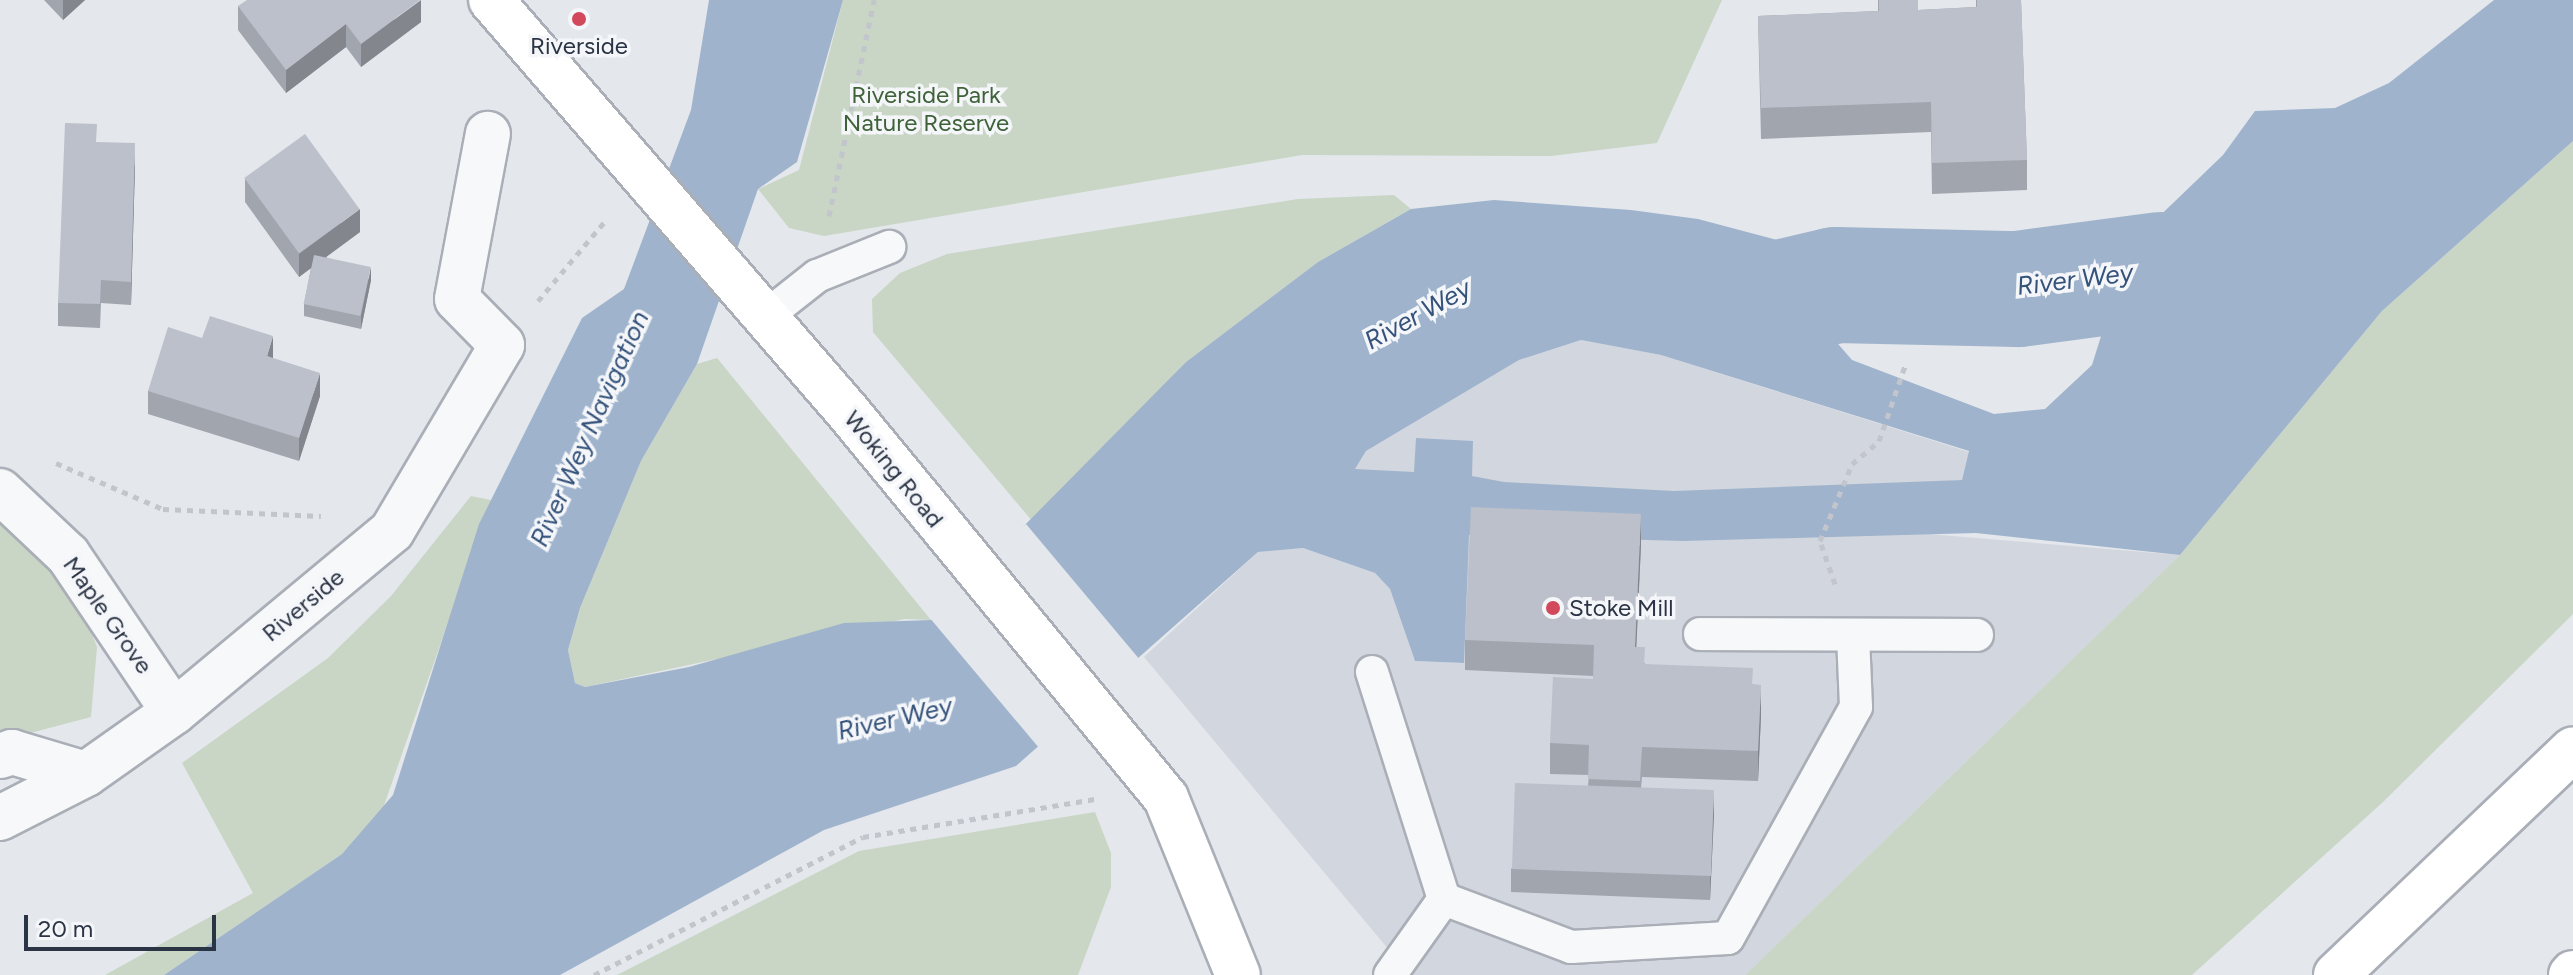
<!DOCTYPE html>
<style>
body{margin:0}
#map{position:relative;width:2573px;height:975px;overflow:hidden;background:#e4e7ec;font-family:Figtree,sans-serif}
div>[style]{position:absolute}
.built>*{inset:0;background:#d2d6de}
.green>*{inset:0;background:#c9d6c5}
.water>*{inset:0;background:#9fb4cc}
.pier>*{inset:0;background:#e4e7ec;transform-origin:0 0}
.river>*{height:116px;margin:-58px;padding:0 58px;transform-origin:58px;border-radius:58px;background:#9fb4cc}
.path>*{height:5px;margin-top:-2.5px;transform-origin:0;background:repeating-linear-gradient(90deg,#c2c5cb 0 6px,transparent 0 12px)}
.roads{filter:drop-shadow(2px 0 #a9aeb7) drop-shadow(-2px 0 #a9aeb7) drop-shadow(0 2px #a9aeb7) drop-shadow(0 -2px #a9aeb7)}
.service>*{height:32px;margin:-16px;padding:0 16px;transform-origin:16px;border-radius:16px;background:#f7f8fa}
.minor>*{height:44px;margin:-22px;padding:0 22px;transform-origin:22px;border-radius:22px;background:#f7f8fa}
.primary>*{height:44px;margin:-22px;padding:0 22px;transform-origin:22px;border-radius:22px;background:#fff}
.trunk>*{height:44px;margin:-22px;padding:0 22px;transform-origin:22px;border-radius:22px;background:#fff}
.wall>*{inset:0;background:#a1a5ae}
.shaded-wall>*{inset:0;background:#83868d}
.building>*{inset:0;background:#bbc0ca;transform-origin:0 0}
.dots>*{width:22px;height:22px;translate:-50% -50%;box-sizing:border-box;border:4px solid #f4f6f9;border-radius:50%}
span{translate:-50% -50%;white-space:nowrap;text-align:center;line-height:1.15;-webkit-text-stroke:7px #f4f6f9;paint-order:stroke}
.poi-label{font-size:24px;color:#2b3445}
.left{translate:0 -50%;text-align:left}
.park-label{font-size:24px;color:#3f6138}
.street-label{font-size:24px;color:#2b3445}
.water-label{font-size:26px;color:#34527a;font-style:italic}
.scale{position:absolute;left:24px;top:915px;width:192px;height:36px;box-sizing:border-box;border:4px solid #2b3445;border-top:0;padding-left:10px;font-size:24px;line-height:28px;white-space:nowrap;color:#2b3445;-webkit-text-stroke:6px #f4f6f9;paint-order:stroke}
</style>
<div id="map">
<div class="built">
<div style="clip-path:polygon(1581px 340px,1661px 355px,1969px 452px,1962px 480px,1838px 488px,1904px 532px,2180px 555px,1745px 975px,1410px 975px,1144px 657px,1258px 552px,1303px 548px,1375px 573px,1390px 589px,1415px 661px,1463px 663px,1471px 476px,1354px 470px,1366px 451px,1519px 360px)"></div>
</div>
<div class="green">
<div style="clip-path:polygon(843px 0,1722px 0,1657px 143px,1551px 156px,1302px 155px,824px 236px,789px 228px,758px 189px,799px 170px)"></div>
<div style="clip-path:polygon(2573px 141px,2573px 614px,2383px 802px,2192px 975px,1745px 975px,2180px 555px,2382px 311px)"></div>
<div style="clip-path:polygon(1394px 195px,1411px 209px,1318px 262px,1186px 362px,1033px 522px,873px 332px,872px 299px,900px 273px,947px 254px,1298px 199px)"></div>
<div style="clip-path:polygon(717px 358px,931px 620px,905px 619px,585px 687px,575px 683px,568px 650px,580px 608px,641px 461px,697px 364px)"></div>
<div style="clip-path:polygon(471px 496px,491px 500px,381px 814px,342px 854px,164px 975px,105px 975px,253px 893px,182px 763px,328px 658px,391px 596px)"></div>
<div style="clip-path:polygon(0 524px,76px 594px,97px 647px,91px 717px,0 741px)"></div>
<div style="clip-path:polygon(1095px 812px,1111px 853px,1111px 887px,1078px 975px,617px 975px,859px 851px)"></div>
</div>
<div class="water">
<div style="clip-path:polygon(evenodd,709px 0,843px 0,797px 162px,758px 189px,697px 364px,641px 461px,580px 608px,568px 650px,575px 683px,585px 687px,689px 667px,844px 623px,931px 620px,1186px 362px,1318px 262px,1411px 209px,1494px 200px,1631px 210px,1698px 219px,1849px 259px,1918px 261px,1924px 319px,1819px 322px,1852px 360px,1994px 414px,2045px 409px,2092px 365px,2107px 317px,1979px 318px,1979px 294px,2002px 293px,2001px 267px,2118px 256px,2223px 155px,2255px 111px,2335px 108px,2389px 83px,2494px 0,2573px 0,2573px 141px,2382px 311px,2180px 555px,1976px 533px,1683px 541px,1469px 535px,1464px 663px,1415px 661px,1390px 589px,1375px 573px,1303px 548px,1258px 552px,1016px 766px,824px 830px,560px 975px,164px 975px,342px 854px,393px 795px,479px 524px,582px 318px,624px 289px,691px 110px,709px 0,1581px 340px,1661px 355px,1969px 451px,1962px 480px,1674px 491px,1504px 482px,1472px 476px,1473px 441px,1416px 438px,1414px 472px,1355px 469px,1366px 451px,1519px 360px,1581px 340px)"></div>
</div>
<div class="pier">
<div style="left:1026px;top:524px;width:182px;height:134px;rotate:50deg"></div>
</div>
<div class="river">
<div style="left:1764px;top:302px;width:74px;rotate:-13.3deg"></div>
<div style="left:1836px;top:285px;width:182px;rotate:1.3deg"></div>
<div style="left:2018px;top:289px;width:144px;rotate:-7.6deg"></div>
</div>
<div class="path">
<div style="left:829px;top:216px;width:221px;rotate:-78.2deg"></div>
<div style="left:538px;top:301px;width:106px;rotate:-50deg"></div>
<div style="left:56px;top:463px;width:116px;rotate:23.3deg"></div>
<div style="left:163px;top:509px;width:158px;rotate:2.5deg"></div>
<div style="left:1835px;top:584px;width:46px;rotate:-109.2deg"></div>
<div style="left:1820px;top:541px;width:83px;rotate:-67.4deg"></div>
<div style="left:1852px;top:464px;width:35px;rotate:-40deg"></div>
<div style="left:1879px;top:441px;width:83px;rotate:-70.9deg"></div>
<div style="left:594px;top:975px;width:302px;rotate:-27.2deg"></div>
<div style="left:863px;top:837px;width:235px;rotate:-9.3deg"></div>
</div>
<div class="roads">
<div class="service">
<div style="left:765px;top:317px;width:66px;rotate:-38.3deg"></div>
<div style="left:817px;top:276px;width:78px;rotate:-21.9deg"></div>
<div style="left:1700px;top:634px;width:277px;rotate:0.2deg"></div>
<div style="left:1372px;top:672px;width:238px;rotate:72.4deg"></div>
<div style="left:1444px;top:899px;width:93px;rotate:125.4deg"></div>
<div style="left:1444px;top:899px;width:136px;rotate:20.7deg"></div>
<div style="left:1571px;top:947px;width:157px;rotate:-3.3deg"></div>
<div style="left:1728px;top:938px;width:264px;rotate:-61deg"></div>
<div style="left:1856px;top:707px;width:72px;rotate:-92.4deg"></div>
</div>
<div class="minor">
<div style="left:0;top:491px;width:93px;rotate:43.3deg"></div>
<div style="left:68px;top:555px;width:189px;rotate:56deg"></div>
<div style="left:0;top:756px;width:13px;rotate:-18deg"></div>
<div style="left:12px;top:752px;width:77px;rotate:16.6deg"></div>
<div style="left:0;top:818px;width:97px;rotate:-27.1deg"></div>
<div style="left:86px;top:774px;width:108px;rotate:-35.2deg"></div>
<div style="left:174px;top:712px;width:283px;rotate:-39.7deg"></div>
<div style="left:392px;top:531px;width:216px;rotate:-59.4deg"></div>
<div style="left:502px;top:345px;width:64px;rotate:-134.4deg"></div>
<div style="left:457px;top:299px;width:168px;rotate:-79.4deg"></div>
</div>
<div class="primary">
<div style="left:491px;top:0;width:545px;rotate:49.09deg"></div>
<div style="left:848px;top:412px;width:500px;rotate:50.52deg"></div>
<div style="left:1166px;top:798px;width:191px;rotate:67.9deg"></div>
</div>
<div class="trunk">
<div style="left:2336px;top:975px;width:327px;rotate:-43.6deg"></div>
<div style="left:2571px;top:975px;width:3px;rotate:-45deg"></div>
</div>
</div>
<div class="wall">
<div style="clip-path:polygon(44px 0,85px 0,63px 20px)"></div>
<div style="clip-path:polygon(1878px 0,1918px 10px,1976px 7px,1976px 0,2021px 0,2027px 160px,2027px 190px,1932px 194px,1931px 132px,1761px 139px,1758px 16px,1878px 11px)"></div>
<div style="clip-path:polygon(238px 6px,421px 22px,361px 67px,346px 47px,286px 93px,238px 30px)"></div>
<div style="clip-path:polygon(97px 142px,135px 166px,131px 305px,101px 303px,100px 328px,58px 326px,58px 303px)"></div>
<div style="clip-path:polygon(245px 179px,360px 232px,326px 257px,371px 280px,361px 329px,304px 316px,304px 304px,311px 268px,299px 277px,245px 202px)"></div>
<div style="clip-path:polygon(202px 338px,320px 396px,299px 461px,148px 414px,148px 391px)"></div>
<div style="clip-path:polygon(1641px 545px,1636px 647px,1645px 664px,1753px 684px,1761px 716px,1758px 781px,1642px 777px,1641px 788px,1714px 814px,1710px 900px,1511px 892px,1511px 869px,1588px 786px,1589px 775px,1550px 774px,1550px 743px,1593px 679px,1593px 676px,1465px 670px,1465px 640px)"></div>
</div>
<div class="shaded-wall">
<div style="clip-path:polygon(63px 0,85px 0,63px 20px)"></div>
<div style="clip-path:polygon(421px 0,421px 22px,361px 67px,361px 44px)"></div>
<div style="clip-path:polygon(346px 24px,346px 47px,286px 93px,286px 70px)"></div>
<div style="clip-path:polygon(135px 143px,135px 166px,131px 305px,131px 282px)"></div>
<div style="clip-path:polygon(360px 209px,360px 232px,299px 277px,299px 254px)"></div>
<div style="clip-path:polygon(371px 267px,371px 280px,361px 329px,361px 316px)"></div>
<div style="clip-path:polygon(273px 336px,273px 359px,267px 356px)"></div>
<div style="clip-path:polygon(320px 373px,320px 396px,299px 461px,299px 438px)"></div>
<div style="clip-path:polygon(1641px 514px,1641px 545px,1635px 677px,1635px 647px)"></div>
<div style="clip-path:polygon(1761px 685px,1761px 716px,1758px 781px,1758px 751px)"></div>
<div style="clip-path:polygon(1714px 791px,1714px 814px,1710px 900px,1710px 876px)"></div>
</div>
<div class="building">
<div style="clip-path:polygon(247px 0,420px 0,361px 44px,346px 24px,286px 70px,238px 6px)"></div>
<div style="clip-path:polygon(1879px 0,1918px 0,1918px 10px,1977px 7px,1977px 0,2021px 0,2027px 160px,1932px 163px,1931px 102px,1761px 108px,1758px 16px,1879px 11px)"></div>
<div style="clip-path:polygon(65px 123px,97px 124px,96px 142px,135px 143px,131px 282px,101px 280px,100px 304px,58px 303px)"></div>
<div style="left:305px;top:134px;width:93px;height:75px;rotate:54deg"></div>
<div style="left:314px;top:255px;width:58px;height:50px;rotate:12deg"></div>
<div style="clip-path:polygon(210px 316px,273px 336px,267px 356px,320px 373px,299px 438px,148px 391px,168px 327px,202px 338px)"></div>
<div style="clip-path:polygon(1471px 507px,1641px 514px,1635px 647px,1645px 647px,1644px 664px,1753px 668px,1752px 684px,1761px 685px,1758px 751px,1642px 747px,1640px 781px,1588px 779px,1589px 745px,1550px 743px,1553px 677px,1593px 679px,1594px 645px,1465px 640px)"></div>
<div style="left:1515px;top:783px;width:199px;height:86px;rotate:2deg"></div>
</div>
<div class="dots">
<div style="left:579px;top:19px;background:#d1495b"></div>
<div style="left:1553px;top:608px;background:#d1495b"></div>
</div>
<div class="poi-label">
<span style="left:579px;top:46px">Riverside</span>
<span class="left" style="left:1569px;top:608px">Stoke Mill</span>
</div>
<div class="park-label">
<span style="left:926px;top:109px">Riverside Park<br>Nature Reserve</span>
</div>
<div class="street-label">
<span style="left:894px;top:469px;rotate:51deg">Woking Road</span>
<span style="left:303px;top:605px;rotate:-40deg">Riverside</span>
<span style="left:108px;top:615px;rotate:55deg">Maple Grove</span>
</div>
<div class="water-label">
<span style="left:2075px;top:280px;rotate:-7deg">River Wey</span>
<span style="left:1418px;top:315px;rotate:-29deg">River Wey</span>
<span style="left:590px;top:429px;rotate:-66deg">River Wey Navigation</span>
<span style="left:895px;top:719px;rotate:-13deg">River Wey</span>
</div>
<div class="scale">20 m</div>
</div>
